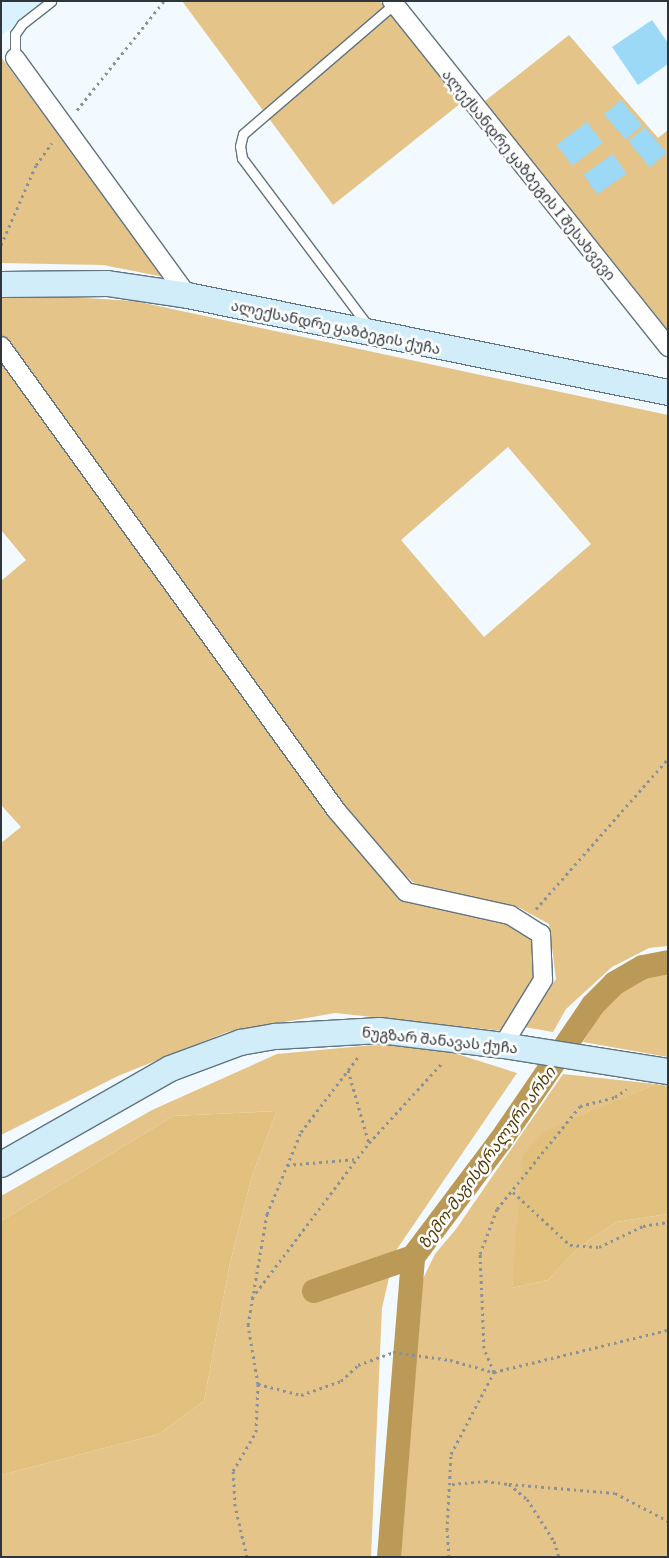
<!DOCTYPE html>
<meta charset="utf-8">
<style>
body{margin:0}
#map{position:relative;width:669px;height:1558px;overflow:hidden;background:#f2faff;font-family:Literata,"Noto Sans Georgian",serif}
div>[style]{position:absolute}
.built>*{inset:0;background:#daf1fe}
.green>*{inset:0;background:#e4c488}
.forest>*{inset:0;background:#e2c07d}
.canal>*{height:24px;margin:-12px;padding:0 12px;transform-origin:12px;border-radius:12px;background:#bb9a58}
.building>*{inset:0;background:#9cd9f7;transform-origin:0 0}
.path>*{height:3px;margin-top:-1.5px;transform-origin:0;background:repeating-linear-gradient(90deg,#8a9297 0 2.5px,transparent 0 6.5px)}
.roads{filter:drop-shadow(1px 0 #61747f) drop-shadow(-1px 0 #61747f) drop-shadow(0 1px #61747f) drop-shadow(0 -1px #61747f)}
.lane>*{height:9px;margin:-4.5px;padding:0 4.5px;transform-origin:4.5px;border-radius:4.5px;background:#fff}
.street>*{height:18px;margin:-9px;padding:0 9px;transform-origin:9px;border-radius:9px;background:#fff}
.secondary>*{height:25px;margin:-12.5px;padding:0 12.5px;transform-origin:12.5px;border-radius:12.5px;background:#d1edfa}
span{translate:-50% -50%;white-space:nowrap;text-align:center;line-height:1.15;-webkit-text-stroke:5px #fff;paint-order:stroke}
.street-label{font-size:15px;color:#2e363b}
.water-label{font-size:16px;color:#533c04;font-style:italic}
.frame{position:absolute;inset:0;border:2px solid #2e363b;pointer-events:none}
</style>
<div id="map">
<div class="built">
<div style="clip-path:polygon(1px 1px,45px 1px,1px 36px)"></div>
</div>
<div class="green">
<div style="clip-path:polygon(182px 1px,380px 1px,461px 103px,333px 205px)"></div>
<div style="clip-path:polygon(569px 35px,658px 138px,668px 130px,668px 330px,485px 101px)"></div>
<div style="clip-path:polygon(1px 57px,164px 277px,103px 265px,1px 263px)"></div>
<div style="clip-path:polygon(evenodd,1px 293px,135px 301px,668px 415px,668px 946px,649px 948px,612px 967px,566px 1009px,553px 1032px,524px 1027px,556px 979px,549px 924px,518px 907px,424px 888px,413px 882px,394px 866px,339px 807px,1px 334px,1px 293px,508px 447px,591px 544px,484px 637px,401px 540px,508px 447px)"></div>
<div style="clip-path:polygon(1px 357px,404px 900px,501px 920px,534px 934px,535px 977px,504px 1031px,335px 1013px,227px 1032px,118px 1076px,1px 1135px,1px 843px,21px 827px,1px 805px,1px 581px,26px 560px,1px 530px)"></div>
<div style="clip-path:polygon(668px 971px,668px 1057px,583px 1042px,607px 1003px,632px 983px,651px 973px)"></div>
<div style="clip-path:polygon(416px 1041px,517px 1073px,395px 1252px,382px 1308px,371px 1557px,1px 1557px,1px 1475px,159px 1434px,204px 1401px,230px 1263px,252px 1176px,277px 1111px,173px 1116px,1px 1221px,1px 1196px,152px 1110px,277px 1054px)"></div>
<div style="clip-path:polygon(563px 1074px,656px 1084px,617px 1101px,515px 1262px,512px 1288px,548px 1280px,579px 1247px,616px 1222px,668px 1214px,668px 1557px,399px 1557px,421px 1283px,435px 1254px,456px 1229px)"></div>
</div>
<div class="forest">
<div style="clip-path:polygon(656px 1084px,668px 1086px,668px 1214px,616px 1222px,579px 1247px,548px 1280px,512px 1288px,523px 1155px,543px 1132px)"></div>
<div style="clip-path:polygon(277px 1111px,252px 1176px,230px 1263px,204px 1401px,159px 1434px,1px 1475px,1px 1221px,173px 1116px)"></div>
</div>
<div class="canal">
<div style="left:314px;top:1291px;width:105px;rotate:-19deg"></div>
<div style="left:389px;top:1557px;width:301px;rotate:-85.4deg"></div>
<div style="left:413px;top:1257px;width:146px;rotate:-53.1deg"></div>
<div style="left:501px;top:1140px;width:163px;rotate:-55.7deg"></div>
<div style="left:593px;top:1005px;width:31px;rotate:-45deg"></div>
<div style="left:615px;top:983px;width:32px;rotate:-30deg"></div>
<div style="left:643px;top:967px;width:25px;rotate:-11deg"></div>
</div>
<div class="building">
<div style="clip-path:polygon(652px 20px,668px 43px,668px 64px,638px 85px,612px 47px)"></div>
<div style="left:621px;top:100px;width:33px;height:22px;rotate:50deg"></div>
<div style="left:587px;top:122px;width:26px;height:38px;rotate:53deg"></div>
<div style="left:645px;top:127px;width:34px;height:22px;rotate:50deg"></div>
<div style="left:613px;top:154px;width:24px;height:36px;rotate:55deg"></div>
</div>
<div class="path">
<div style="left:77px;top:110px;width:139px;rotate:-51.4deg"></div>
<div style="left:1px;top:245px;width:87px;rotate:-66.4deg"></div>
<div style="left:36px;top:165px;width:27px;rotate:-54deg"></div>
<div style="left:536px;top:909px;width:200px;rotate:-48.7deg"></div>
<div style="left:348px;top:1070px;width:76px;rotate:74deg"></div>
<div style="left:287px;top:1165px;width:70px;rotate:-4.9deg"></div>
<div style="left:513px;top:1192px;width:78px;rotate:42.9deg"></div>
<div style="left:570px;top:1245px;width:29px;rotate:4deg"></div>
<div style="left:599px;top:1247px;width:49px;rotate:-25.5deg"></div>
<div style="left:643px;top:1226px;width:25px;rotate:-9deg"></div>
<div style="left:252px;top:1298px;width:194px;rotate:-53deg"></div>
<div style="left:369px;top:1143px;width:110px;rotate:-47.6deg"></div>
<div style="left:494px;top:1372px;width:26px;rotate:-113deg"></div>
<div style="left:484px;top:1348px;width:94px;rotate:-92.4deg"></div>
<div style="left:480px;top:1254px;width:48px;rotate:-69.3deg"></div>
<div style="left:497px;top:1209px;width:132px;rotate:-51.1deg"></div>
<div style="left:580px;top:1106px;width:36px;rotate:-14deg"></div>
<div style="left:615px;top:1097px;width:14px;rotate:-34deg"></div>
<div style="left:258px;top:1384px;width:44px;rotate:14.3deg"></div>
<div style="left:301px;top:1395px;width:42px;rotate:-19.3deg"></div>
<div style="left:341px;top:1381px;width:23px;rotate:-43deg"></div>
<div style="left:358px;top:1365px;width:37px;rotate:-20deg"></div>
<div style="left:393px;top:1352px;width:58px;rotate:8deg"></div>
<div style="left:450px;top:1360px;width:45px;rotate:15.6deg"></div>
<div style="left:452px;top:1484px;width:33px;rotate:-5deg"></div>
<div style="left:485px;top:1481px;width:24px;rotate:7deg"></div>
<div style="left:509px;top:1484px;width:23px;rotate:40deg"></div>
<div style="left:527px;top:1499px;width:50px;rotate:57.3deg"></div>
<div style="left:554px;top:1541px;width:17px;rotate:73deg"></div>
<div style="left:509px;top:1484px;width:106px;rotate:4.9deg"></div>
<div style="left:615px;top:1493px;width:60px;rotate:27.8deg"></div>
<div style="left:247px;top:1557px;width:52px;rotate:-103.2deg"></div>
<div style="left:235px;top:1506px;width:35px;rotate:-93deg"></div>
<div style="left:233px;top:1471px;width:45px;rotate:-59.5deg"></div>
<div style="left:256px;top:1432px;width:48px;rotate:-87.6deg"></div>
<div style="left:258px;top:1384px;width:60px;rotate:-99.6deg"></div>
<div style="left:248px;top:1325px;width:113px;rotate:-80.3deg"></div>
<div style="left:267px;top:1214px;width:89px;rotate:-67.5deg"></div>
<div style="left:301px;top:1132px;width:96px;rotate:-52.7deg"></div>
<div style="left:449px;top:1557px;width:27px;rotate:-94deg"></div>
<div style="left:447px;top:1530px;width:76px;rotate:-87deg"></div>
<div style="left:451px;top:1454px;width:93px;rotate:-62.3deg"></div>
<div style="left:494px;top:1372px;width:179px;rotate:-13.6deg"></div>
</div>
<div class="roads">
<div class="lane">
<div style="left:15px;top:58px;width:24px;rotate:-90deg"></div>
<div style="left:15px;top:34px;width:12px;rotate:-55deg"></div>
<div style="left:22px;top:24px;width:37px;rotate:-38deg"></div>
<div style="left:368px;top:326px;width:210px;rotate:-126.9deg"></div>
<div style="left:242px;top:158px;width:12px;rotate:-99deg"></div>
<div style="left:240px;top:146px;width:12px;rotate:-76deg"></div>
<div style="left:243px;top:134px;width:199px;rotate:-40.7deg"></div>
</div>
<div class="street">
<div style="left:392px;top:1px;width:443px;rotate:51.4deg"></div>
<div style="left:15px;top:58px;width:293px;rotate:54deg"></div>
<div style="left:1px;top:346px;width:572px;rotate:54.17deg"></div>
<div style="left:336px;top:810px;width:108px;rotate:49.5deg"></div>
<div style="left:406px;top:892px;width:107px;rotate:12.5deg"></div>
<div style="left:510px;top:915px;width:36px;rotate:32deg"></div>
<div style="left:541px;top:934px;width:46px;rotate:87.5deg"></div>
<div style="left:543px;top:980px;width:76px;rotate:121.6deg"></div>
</div>
<div class="secondary">
<div style="left:1px;top:284px;width:106px;rotate:-0.5deg"></div>
<div style="left:107px;top:283px;width:81px;rotate:8.5deg"></div>
<div style="left:187px;top:295px;width:491px;rotate:11.4deg"></div>
<div style="left:1px;top:1164px;width:194px;rotate:-29.6deg"></div>
<div style="left:170px;top:1068px;width:75px;rotate:-20.4deg"></div>
<div style="left:240px;top:1042px;width:36px;rotate:-10deg"></div>
<div style="left:275px;top:1036px;width:104px;rotate:-3.3deg"></div>
<div style="left:379px;top:1030px;width:125px;rotate:6.9deg"></div>
<div style="left:503px;top:1045px;width:167px;rotate:9deg"></div>
</div>
</div>
<div class="street-label">
<span style="left:530px;top:174px;rotate:51deg">ალექსანდრე ყაზბეგის I შესახვევი</span>
<span style="left:336px;top:326px;rotate:12deg">ალექსანდრე ყაზბეგის ქუჩა</span>
<span style="left:440px;top:1039px;rotate:6deg">ნუგზარ შანავას ქუჩა</span>
</div>
<div class="water-label">
<span style="left:486px;top:1157px;rotate:-54deg">ზემო-მაგისტრალური არხი</span>
</div>
<div class="frame"></div>
</div>
